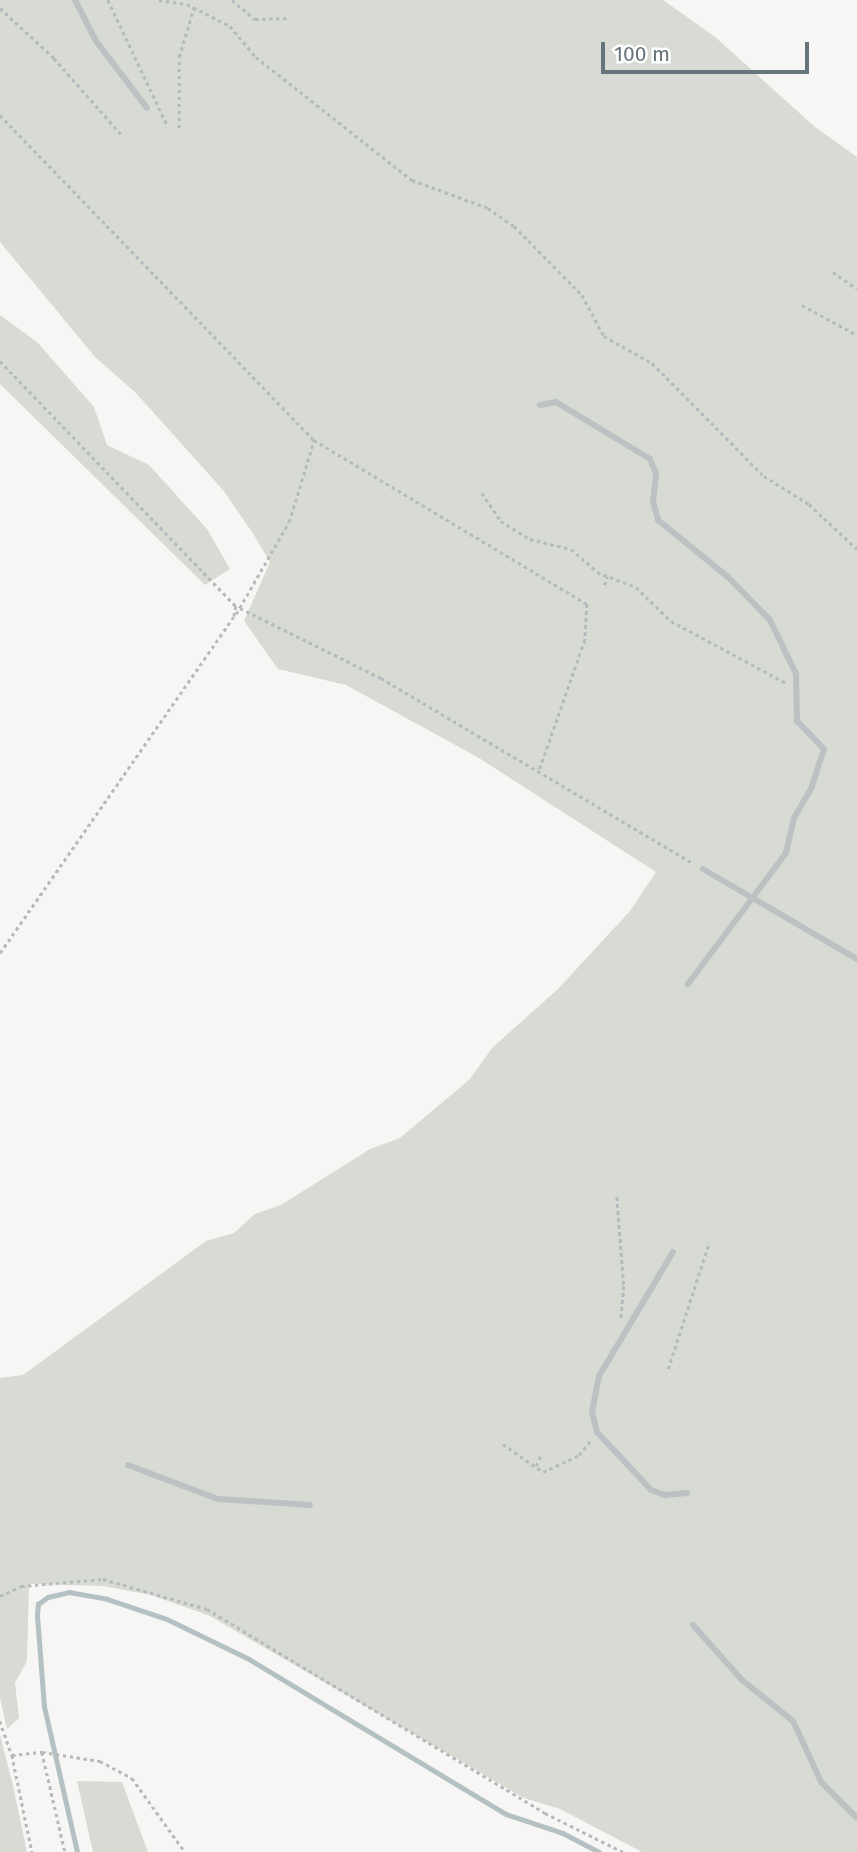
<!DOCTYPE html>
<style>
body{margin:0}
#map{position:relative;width:857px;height:1852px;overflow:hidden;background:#f7f6f4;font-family:"Fira Sans",sans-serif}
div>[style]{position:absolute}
.green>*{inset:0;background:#d7dbd4}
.stream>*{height:4.5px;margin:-2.25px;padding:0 2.25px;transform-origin:2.25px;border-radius:2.25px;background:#b4c1c3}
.path>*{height:2.5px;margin-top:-1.25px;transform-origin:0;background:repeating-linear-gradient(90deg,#b6babc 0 3.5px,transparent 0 7px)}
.lane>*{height:6px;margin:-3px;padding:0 3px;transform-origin:3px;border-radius:3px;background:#bcc1c3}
span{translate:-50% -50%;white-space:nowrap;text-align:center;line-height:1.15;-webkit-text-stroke:7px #fff;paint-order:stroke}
.scale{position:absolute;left:601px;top:42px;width:208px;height:32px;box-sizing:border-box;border:4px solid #65757b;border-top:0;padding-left:9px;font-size:21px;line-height:24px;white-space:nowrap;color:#65757b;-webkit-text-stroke:5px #fff;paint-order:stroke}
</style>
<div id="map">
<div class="green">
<div style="clip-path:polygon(0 0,663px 0,714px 36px,815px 127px,857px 157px,857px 1852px,642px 1852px,560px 1809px,524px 1798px,210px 1616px,151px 1595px,103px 1586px,29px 1584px,27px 1661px,15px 1683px,19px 1718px,7px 1729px,0 1698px,0 1378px,23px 1375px,206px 1241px,234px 1233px,255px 1214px,281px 1205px,370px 1149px,400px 1138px,470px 1079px,492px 1048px,558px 989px,630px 911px,656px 872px,479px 758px,346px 685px,278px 669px,244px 621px,270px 562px,254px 535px,223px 490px,135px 392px,95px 357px,0 242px)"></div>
<div style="clip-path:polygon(0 315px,37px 342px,94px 407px,107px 445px,149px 465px,207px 529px,230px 569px,205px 585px,0 384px)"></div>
<div style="clip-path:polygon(0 1735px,12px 1781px,27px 1852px,0 1852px)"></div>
<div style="clip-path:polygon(77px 1781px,122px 1782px,148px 1852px,93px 1852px)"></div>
</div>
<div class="stream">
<div style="left:77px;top:1852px;width:149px;rotate:-102.8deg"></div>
<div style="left:44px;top:1707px;width:92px;rotate:-94.4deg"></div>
<div style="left:37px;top:1615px;width:11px;rotate:-85deg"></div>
<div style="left:38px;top:1604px;width:12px;rotate:-35deg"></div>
<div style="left:48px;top:1597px;width:22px;rotate:-13deg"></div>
<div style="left:69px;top:1592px;width:39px;rotate:10deg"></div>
<div style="left:107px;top:1599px;width:63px;rotate:18.4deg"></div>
<div style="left:167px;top:1619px;width:91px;rotate:26deg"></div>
<div style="left:249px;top:1659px;width:300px;rotate:31.1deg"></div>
<div style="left:506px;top:1814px;width:60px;rotate:18.4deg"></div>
<div style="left:563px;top:1833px;width:41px;rotate:27.8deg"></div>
</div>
<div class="path">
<div style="left:108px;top:0;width:140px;rotate:64.7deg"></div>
<div style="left:159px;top:0;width:28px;rotate:8deg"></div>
<div style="left:187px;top:4px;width:48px;rotate:27.1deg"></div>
<div style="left:230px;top:26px;width:40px;rotate:50deg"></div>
<div style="left:256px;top:57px;width:199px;rotate:38.3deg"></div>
<div style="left:412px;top:180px;width:81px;rotate:20.2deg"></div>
<div style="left:488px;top:208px;width:32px;rotate:35deg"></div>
<div style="left:514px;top:226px;width:97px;rotate:45.4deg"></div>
<div style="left:582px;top:295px;width:47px;rotate:61.8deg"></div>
<div style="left:604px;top:336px;width:55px;rotate:29.4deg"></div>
<div style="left:652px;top:363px;width:159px;rotate:45.3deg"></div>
<div style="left:764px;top:476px;width:53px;rotate:31.9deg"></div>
<div style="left:809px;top:504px;width:66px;rotate:43.2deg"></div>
<div style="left:232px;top:0;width:30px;rotate:40deg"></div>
<div style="left:255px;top:19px;width:32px;rotate:-2deg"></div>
<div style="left:0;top:8px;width:74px;rotate:42.8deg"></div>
<div style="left:54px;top:58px;width:101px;rotate:48.6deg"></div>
<div style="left:0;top:115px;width:452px;rotate:46deg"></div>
<div style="left:179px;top:128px;width:71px;rotate:-90deg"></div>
<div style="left:179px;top:57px;width:52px;rotate:-73.3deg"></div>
<div style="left:833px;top:272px;width:29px;rotate:35deg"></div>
<div style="left:802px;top:305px;width:63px;rotate:28.6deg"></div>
<div style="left:0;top:361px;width:340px;rotate:46.1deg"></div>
<div style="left:236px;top:606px;width:11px;rotate:100deg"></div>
<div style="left:234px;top:617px;width:410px;rotate:124.8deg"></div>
<div style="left:482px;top:493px;width:34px;rotate:56deg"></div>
<div style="left:501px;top:521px;width:34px;rotate:32deg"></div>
<div style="left:530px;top:539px;width:42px;rotate:13.7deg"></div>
<div style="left:571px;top:549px;width:35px;rotate:41deg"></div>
<div style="left:597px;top:572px;width:42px;rotate:21deg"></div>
<div style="left:636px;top:587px;width:49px;rotate:44.2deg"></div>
<div style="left:671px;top:621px;width:131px;rotate:28.3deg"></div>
<div style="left:604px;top:585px;width:9px;rotate:-69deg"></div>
<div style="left:240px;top:608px;width:157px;rotate:26.4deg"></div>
<div style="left:381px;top:678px;width:364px;rotate:30.7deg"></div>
<div style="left:236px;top:614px;width:106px;rotate:-60.1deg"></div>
<div style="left:289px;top:522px;width:86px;rotate:-73deg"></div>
<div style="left:314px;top:440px;width:318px;rotate:31deg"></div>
<div style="left:587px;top:604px;width:36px;rotate:93deg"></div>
<div style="left:585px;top:640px;width:139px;rotate:109.3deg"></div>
<div style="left:617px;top:1197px;width:89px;rotate:85.5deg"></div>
<div style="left:624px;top:1286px;width:33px;rotate:95deg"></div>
<div style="left:668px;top:1369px;width:133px;rotate:-72deg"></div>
<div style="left:503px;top:1444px;width:49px;rotate:35deg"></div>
<div style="left:543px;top:1472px;width:40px;rotate:-25deg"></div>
<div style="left:579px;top:1455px;width:19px;rotate:-51deg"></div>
<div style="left:536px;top:1466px;width:12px;rotate:-66deg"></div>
<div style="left:0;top:1596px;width:23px;rotate:-25deg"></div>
<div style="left:21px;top:1586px;width:82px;rotate:-4.9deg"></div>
<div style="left:103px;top:1579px;width:108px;rotate:16.1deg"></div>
<div style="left:207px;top:1609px;width:395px;rotate:31.1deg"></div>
<div style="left:545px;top:1813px;width:87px;rotate:26.6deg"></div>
<div style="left:0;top:1721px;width:36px;rotate:71deg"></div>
<div style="left:12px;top:1755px;width:99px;rotate:78.3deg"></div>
<div style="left:42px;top:1752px;width:103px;rotate:77deg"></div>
<div style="left:12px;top:1755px;width:30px;rotate:-6deg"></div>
<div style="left:42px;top:1752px;width:59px;rotate:8.8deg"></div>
<div style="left:100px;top:1761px;width:36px;rotate:28deg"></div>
<div style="left:132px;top:1778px;width:91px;rotate:54.4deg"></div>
</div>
<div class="lane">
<div style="left:75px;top:0;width:46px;rotate:62.9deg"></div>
<div style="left:96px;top:41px;width:84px;rotate:52.7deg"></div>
<div style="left:540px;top:405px;width:16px;rotate:-11deg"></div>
<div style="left:556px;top:402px;width:110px;rotate:31.2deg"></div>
<div style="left:650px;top:459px;width:16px;rotate:68deg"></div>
<div style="left:656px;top:474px;width:28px;rotate:96deg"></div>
<div style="left:653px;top:502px;width:19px;rotate:74deg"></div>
<div style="left:658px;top:520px;width:90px;rotate:39.2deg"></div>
<div style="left:728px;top:577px;width:60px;rotate:45.7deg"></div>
<div style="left:770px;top:620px;width:60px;rotate:64.3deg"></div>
<div style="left:796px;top:674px;width:47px;rotate:88.8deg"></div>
<div style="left:797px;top:721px;width:39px;rotate:46deg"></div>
<div style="left:824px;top:749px;width:40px;rotate:108deg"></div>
<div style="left:812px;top:787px;width:36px;rotate:120deg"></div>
<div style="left:794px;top:818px;width:36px;rotate:103deg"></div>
<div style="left:786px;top:853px;width:164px;rotate:126.8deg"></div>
<div style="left:703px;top:869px;width:178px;rotate:30.3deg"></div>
<div style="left:673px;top:1252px;width:144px;rotate:120.8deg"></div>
<div style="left:599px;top:1376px;width:36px;rotate:101deg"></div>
<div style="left:592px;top:1411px;width:22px;rotate:77deg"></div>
<div style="left:597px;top:1432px;width:79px;rotate:47deg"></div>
<div style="left:651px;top:1490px;width:15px;rotate:20deg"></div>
<div style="left:665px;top:1495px;width:22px;rotate:-5deg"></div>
<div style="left:128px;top:1465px;width:96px;rotate:20.7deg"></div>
<div style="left:218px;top:1499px;width:92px;rotate:3.7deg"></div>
<div style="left:693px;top:1625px;width:74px;rotate:48.3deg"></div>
<div style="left:742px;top:1680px;width:65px;rotate:38.8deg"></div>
<div style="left:793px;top:1721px;width:67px;rotate:65.3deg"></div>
<div style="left:821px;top:1782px;width:51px;rotate:45deg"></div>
</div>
<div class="scale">100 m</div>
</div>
